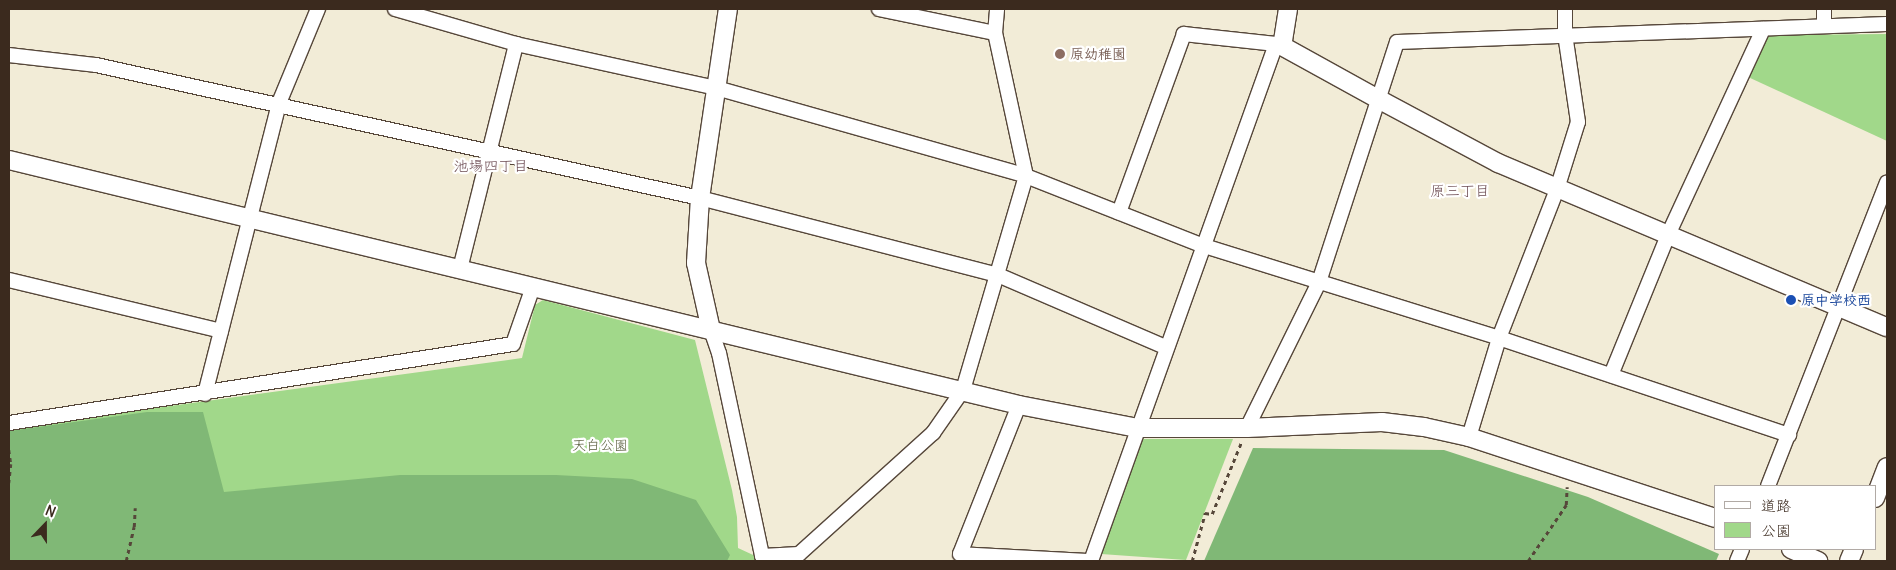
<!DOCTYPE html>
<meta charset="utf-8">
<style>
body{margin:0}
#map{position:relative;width:1896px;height:570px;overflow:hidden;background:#f2ecd7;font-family:Delius,"Klee One",sans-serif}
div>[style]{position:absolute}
.green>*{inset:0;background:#a1d88a}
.forest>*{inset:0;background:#80b876}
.path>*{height:2.5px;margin-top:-1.25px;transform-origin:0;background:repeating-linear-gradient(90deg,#56473a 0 4px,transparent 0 8px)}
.roads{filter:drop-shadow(1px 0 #56473a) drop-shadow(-1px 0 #56473a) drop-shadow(0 1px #56473a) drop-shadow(0 -1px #56473a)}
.minor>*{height:14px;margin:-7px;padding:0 7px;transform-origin:7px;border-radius:7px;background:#fff}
.tertiary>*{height:18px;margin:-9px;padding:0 9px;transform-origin:9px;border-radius:9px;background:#fff}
.dots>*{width:14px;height:14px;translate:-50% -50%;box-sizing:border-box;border:2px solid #fff;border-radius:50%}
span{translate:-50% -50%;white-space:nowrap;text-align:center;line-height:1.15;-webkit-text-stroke:4.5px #fff;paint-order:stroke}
.education-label{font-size:14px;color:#785e54;font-weight:700}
.left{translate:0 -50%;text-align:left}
.transit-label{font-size:14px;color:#164399;font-weight:700}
.park-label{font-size:14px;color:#5a5e3e}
.neighbourhood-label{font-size:15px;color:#6f4f56}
.frame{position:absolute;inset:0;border:10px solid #3b2a1e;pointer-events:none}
.legend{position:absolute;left:1714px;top:485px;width:162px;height:65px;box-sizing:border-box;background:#fff;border:1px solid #b1aaa5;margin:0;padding:6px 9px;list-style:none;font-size:15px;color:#3b2a1e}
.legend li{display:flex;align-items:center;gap:10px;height:25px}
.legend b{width:25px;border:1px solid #b1aaa5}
.north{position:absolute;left:20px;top:500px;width:50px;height:50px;-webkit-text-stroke:4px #fff;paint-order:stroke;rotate:22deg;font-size:14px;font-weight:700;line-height:20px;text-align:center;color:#3b2a1e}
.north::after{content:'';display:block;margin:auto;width:18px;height:22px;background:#3b2a1e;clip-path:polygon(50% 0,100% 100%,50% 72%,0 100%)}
</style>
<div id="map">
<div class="green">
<div style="clip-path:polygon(1887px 34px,1887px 141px,1748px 77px,1768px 35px)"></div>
<div style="clip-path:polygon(543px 300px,695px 340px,732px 490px,737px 517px,738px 548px,766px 561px,9px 561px,9px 428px,522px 358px,535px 305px)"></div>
<div style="clip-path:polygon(1139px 439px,1233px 439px,1186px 560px,1101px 554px)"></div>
</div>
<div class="forest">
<div style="clip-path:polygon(147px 412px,203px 412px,224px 492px,400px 475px,556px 475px,632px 479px,696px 500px,730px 555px,727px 561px,9px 561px,9px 431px)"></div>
<div style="clip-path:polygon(1253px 448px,1444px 450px,1588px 497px,1719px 554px,1716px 561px,1204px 561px)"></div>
</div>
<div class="path">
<div style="left:9px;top:450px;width:14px;rotate:82deg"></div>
<div style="left:11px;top:464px;width:19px;rotate:96deg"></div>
<div style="left:126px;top:561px;width:35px;rotate:-77deg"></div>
<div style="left:134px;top:527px;width:19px;rotate:-87deg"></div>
<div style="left:1192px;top:561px;width:50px;rotate:-74.8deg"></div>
<div style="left:1205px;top:513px;width:7px;rotate:8deg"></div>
<div style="left:1212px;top:514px;width:77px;rotate:-67.8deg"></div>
<div style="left:1528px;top:561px;width:68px;rotate:-55.8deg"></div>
<div style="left:1566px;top:505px;width:18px;rotate:-87deg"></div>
</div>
<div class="roads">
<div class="minor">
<div style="left:395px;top:9px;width:126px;rotate:16.1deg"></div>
<div style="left:516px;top:44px;width:205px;rotate:12.4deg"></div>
<div style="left:716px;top:88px;width:322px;rotate:15.8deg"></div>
<div style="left:1026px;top:176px;width:188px;rotate:21.5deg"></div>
<div style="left:1201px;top:245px;width:312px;rotate:17.3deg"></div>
<div style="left:1499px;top:338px;width:306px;rotate:18.5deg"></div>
<div style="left:879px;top:9px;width:118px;rotate:11.7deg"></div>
<div style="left:1824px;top:9px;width:17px;rotate:90deg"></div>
<div style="left:9px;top:55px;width:88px;rotate:6.6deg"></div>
<div style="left:96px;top:65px;width:618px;rotate:12.42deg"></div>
<div style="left:700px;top:198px;width:308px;rotate:14.5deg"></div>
<div style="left:998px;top:275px;width:182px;rotate:23.3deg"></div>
<div style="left:460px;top:269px;width:232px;rotate:-76deg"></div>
<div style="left:9px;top:280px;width:218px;rotate:13.5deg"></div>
<div style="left:711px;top:330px;width:24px;rotate:71deg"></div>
<div style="left:719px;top:353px;width:208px;rotate:78deg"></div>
<div style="left:762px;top:556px;width:37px;rotate:-3deg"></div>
<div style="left:799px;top:554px;width:181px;rotate:-42.1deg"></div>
<div style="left:933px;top:433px;width:52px;rotate:-55.1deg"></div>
<div style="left:963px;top:390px;width:223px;rotate:-73.6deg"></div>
<div style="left:1026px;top:176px;width:146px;rotate:-102.2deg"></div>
<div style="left:995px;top:33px;width:24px;rotate:-85deg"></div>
<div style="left:1611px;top:375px;width:151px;rotate:-67.8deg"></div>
<div style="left:1668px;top:235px;width:227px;rotate:-65.2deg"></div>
<div style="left:205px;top:394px;width:300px;rotate:-75.7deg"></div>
<div style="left:279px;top:103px;width:102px;rotate:-67.5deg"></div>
<div style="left:1019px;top:405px;width:160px;rotate:111.6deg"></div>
<div style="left:960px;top:554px;width:130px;rotate:3.1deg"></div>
<div style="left:9px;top:423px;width:510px;rotate:-8.91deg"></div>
<div style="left:513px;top:344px;width:60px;rotate:-70.7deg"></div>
<div style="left:1247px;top:428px;width:163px;rotate:-63.7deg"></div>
<div style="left:1319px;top:282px;width:252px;rotate:-72deg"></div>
<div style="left:1397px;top:42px;width:490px;rotate:-2.1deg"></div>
<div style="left:1469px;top:437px;width:103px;rotate:-73.1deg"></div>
<div style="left:1499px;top:338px;width:160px;rotate:-68.7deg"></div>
<div style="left:1557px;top:189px;width:70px;rotate:-72.6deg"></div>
<div style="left:1578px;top:122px;width:89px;rotate:-98.4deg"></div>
<div style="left:1565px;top:34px;width:25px;rotate:-90deg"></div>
<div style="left:1768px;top:486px;width:326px;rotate:-68.6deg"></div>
<div style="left:1091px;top:561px;width:549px;rotate:-70.31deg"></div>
<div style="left:1276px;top:44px;width:93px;rotate:-173.8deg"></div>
<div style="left:1184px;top:34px;width:190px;rotate:110deg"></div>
<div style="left:1737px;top:561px;width:13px;rotate:-67deg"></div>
</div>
<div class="tertiary">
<div style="left:1288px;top:9px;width:37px;rotate:99deg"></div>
<div style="left:1282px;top:46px;width:112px;rotate:28.9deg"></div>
<div style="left:1380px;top:100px;width:134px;rotate:28.1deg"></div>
<div style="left:1498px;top:163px;width:422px;rotate:22.9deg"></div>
<div style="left:9px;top:160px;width:1039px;rotate:13.64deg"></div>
<div style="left:1019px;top:405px;width:120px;rotate:11deg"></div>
<div style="left:1137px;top:428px;width:110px"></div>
<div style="left:1247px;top:428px;width:135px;rotate:-2.5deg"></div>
<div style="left:1382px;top:422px;width:42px;rotate:6.8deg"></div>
<div style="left:1424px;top:427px;width:46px;rotate:12.5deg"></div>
<div style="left:1469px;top:437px;width:259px;rotate:18.2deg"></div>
<div style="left:711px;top:330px;width:69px;rotate:-102.6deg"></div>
<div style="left:696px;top:263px;width:65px;rotate:-86.5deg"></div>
<div style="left:700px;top:198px;width:191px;rotate:-81.6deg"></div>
<div style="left:1875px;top:498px;width:33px;rotate:-69deg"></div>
<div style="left:1791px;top:549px;width:30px;rotate:24deg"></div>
<div style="left:1849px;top:561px;width:13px;rotate:-67deg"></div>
</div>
</div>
<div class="dots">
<div style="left:1060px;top:54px;background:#8d6e63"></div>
<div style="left:1791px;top:300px;background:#1a4fb4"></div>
</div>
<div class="education-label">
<span class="left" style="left:1070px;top:54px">原幼稚園</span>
</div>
<div class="transit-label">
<span class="left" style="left:1801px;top:300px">原中学校西</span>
</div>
<div class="park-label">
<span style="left:600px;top:445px">天白公園</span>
</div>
<div class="neighbourhood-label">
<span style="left:491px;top:166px">池場四丁目</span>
<span style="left:1460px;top:191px">原三丁目</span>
</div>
<div class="frame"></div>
<ul class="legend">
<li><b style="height:6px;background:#fff"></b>道路</li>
<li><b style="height:14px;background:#a1d88a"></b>公園</li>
</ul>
<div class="north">N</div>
</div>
